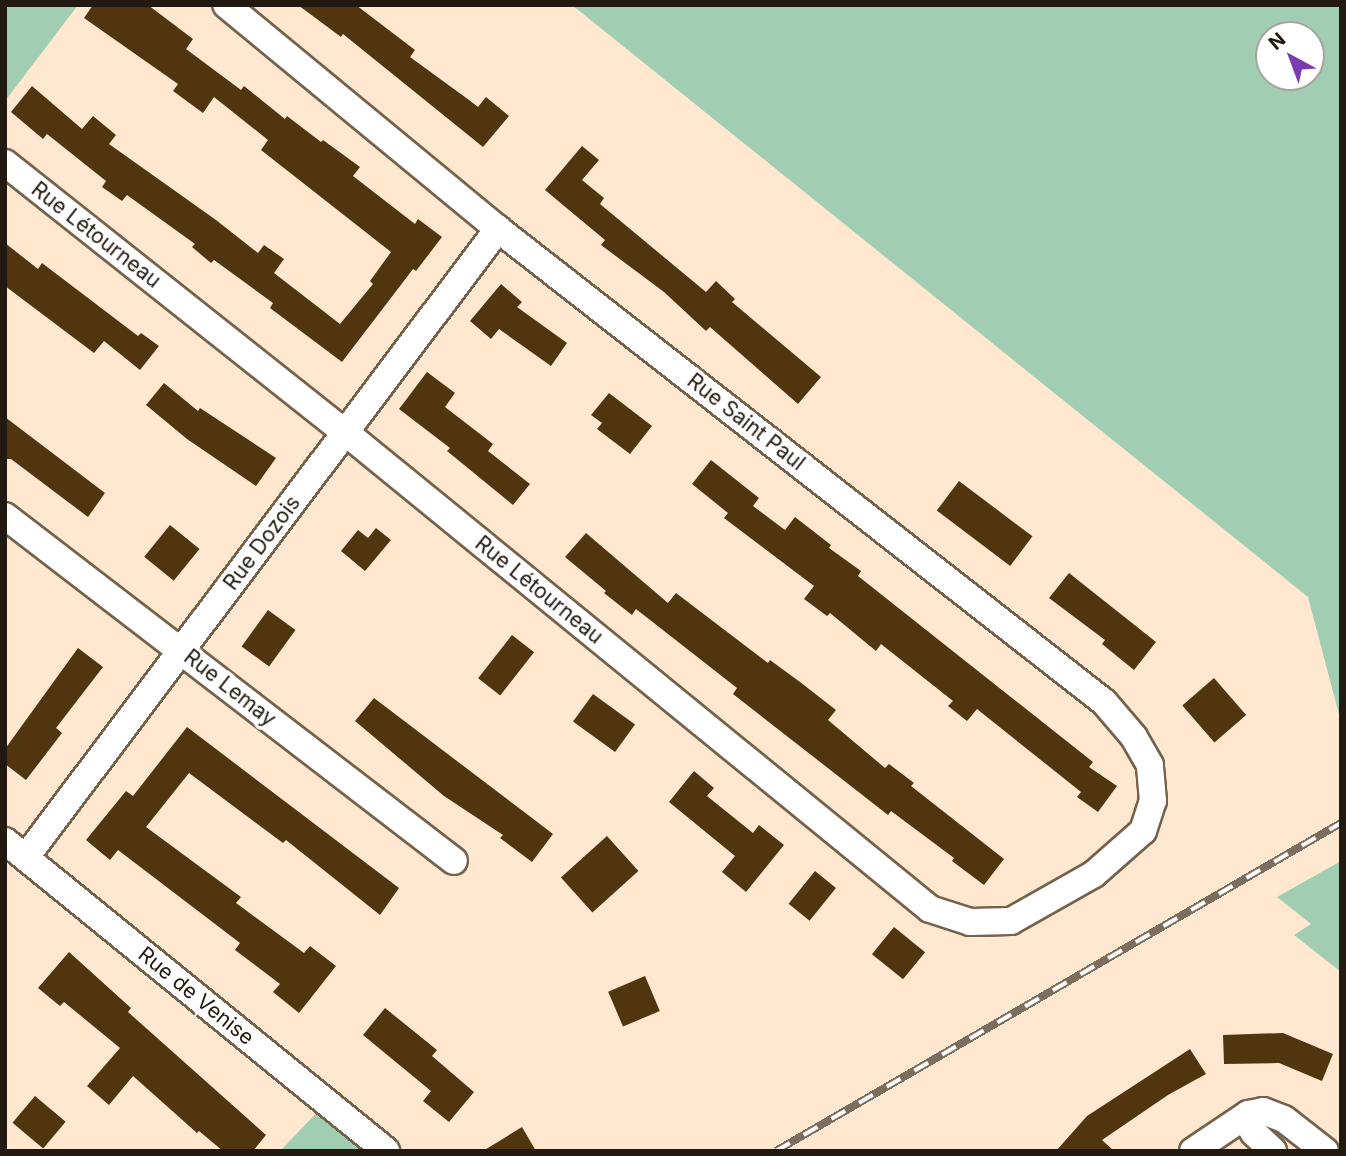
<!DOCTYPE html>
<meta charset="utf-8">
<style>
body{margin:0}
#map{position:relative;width:1346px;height:1156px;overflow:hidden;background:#ffe8cf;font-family:Inter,sans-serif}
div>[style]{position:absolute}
.green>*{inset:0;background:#a1cdb2}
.building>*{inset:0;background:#51350f;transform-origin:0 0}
.roads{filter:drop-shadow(2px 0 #75624c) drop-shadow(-2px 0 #75624c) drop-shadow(0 2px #75624c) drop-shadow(0 -2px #75624c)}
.minor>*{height:26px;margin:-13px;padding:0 13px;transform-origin:13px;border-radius:13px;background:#fff}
.rail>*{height:8px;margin-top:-4px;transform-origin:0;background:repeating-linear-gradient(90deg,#fff 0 16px,#7c6e5f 0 32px);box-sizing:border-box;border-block:2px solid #7c6e5f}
span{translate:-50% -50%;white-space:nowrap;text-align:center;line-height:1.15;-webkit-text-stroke:7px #fff;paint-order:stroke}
.street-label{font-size:21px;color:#221a11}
.frame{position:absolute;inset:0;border:7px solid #221a11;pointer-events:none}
.north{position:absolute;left:1255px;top:21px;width:70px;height:70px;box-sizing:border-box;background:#fff;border:2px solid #a7a3a0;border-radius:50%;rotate:319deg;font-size:19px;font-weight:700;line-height:28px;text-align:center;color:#221a11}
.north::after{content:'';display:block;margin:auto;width:24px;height:32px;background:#7b3cb1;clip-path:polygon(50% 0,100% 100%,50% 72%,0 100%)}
</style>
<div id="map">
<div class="green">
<div style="clip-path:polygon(5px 5px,78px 5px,5px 101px)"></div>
<div style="clip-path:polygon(evenodd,572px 5px,1341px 5px,1341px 722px,1308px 597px,572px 5px,1311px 35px,1311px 77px,1269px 77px,1269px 35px,1311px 35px)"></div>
<div style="clip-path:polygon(1341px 861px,1341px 972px,1294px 935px,1311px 924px,1277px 897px)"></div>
<div style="clip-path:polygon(327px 1102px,384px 1151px,280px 1151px)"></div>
</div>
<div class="building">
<div style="clip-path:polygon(93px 5px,148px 5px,193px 39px,186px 49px,241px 90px,244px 86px,285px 119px,287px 116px,321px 142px,323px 140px,360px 167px,353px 176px,415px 224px,418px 219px,442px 237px,416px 271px,413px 269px,342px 362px,270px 308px,273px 303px,214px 260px,211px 263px,192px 247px,195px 244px,127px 195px,122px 201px,102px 187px,106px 181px,47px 134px,43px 139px,11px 112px,32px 86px,82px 129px,93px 116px,116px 135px,109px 144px,216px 220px,258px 253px,264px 245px,284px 259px,274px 273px,340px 324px,373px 284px,370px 281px,391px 252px,261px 150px,268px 140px,214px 97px,203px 113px,173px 91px,178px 84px,84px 18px)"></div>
<div style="clip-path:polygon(298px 5px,356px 5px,415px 50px,410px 57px,469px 100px,478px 107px,486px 97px,509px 116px,483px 147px,343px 34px,341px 37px)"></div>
<div style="clip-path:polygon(582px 146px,599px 160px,582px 180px,604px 198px,600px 204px,706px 292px,716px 281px,735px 299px,732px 302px,821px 377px,798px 404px,710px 327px,706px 331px,664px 292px,601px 245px,605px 240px,545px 190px)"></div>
<div style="clip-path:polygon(5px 243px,38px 269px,42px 263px,138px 336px,141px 333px,159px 346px,140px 370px,104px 341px,94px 353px,5px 286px)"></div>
<div style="clip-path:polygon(501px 284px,522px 302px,517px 307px,567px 343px,551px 366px,499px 329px,491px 339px,470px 321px)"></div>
<div style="clip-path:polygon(427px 372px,455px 393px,445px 407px,493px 444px,488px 451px,530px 484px,513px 505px,447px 451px,450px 448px,399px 409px)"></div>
<div style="clip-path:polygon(164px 383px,198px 411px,200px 408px,276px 458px,256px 486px,187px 439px,146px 405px)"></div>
<div style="clip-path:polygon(609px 393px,652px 426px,630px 454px,597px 429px,602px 423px,591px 415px)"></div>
<div style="clip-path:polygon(5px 417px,105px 493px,88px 517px,11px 459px,5px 459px)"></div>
<div style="clip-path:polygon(711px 460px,759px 498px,753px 506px,785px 530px,795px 517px,831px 545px,829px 548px,861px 571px,858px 576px,1093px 762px,1089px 767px,1117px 786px,1098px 812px,1077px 797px,1081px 792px,977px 709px,967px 721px,948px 706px,953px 701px,881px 644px,876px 651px,830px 613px,827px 616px,804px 599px,814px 586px,724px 518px,728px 513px,692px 484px)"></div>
<div style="left:959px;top:481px;width:92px;height:37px;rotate:37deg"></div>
<div style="left:170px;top:525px;width:38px;height:41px;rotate:39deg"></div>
<div style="clip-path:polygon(376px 528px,391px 540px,365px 571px,341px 551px,358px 530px,368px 538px)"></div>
<div style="clip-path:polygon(586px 533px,668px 603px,676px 593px,768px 663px,770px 660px,800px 682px,836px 710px,828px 720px,885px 768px,889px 764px,914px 783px,911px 786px,1004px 859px,984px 885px,952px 861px,954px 858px,891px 811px,888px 815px,733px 694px,737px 688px,636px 609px,632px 615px,604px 593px,606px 591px,565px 557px)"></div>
<div style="clip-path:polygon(1069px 573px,1156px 642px,1134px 670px,1102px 644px,1105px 640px,1049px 598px)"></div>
<div style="left:268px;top:610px;width:34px;height:45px;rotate:36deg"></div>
<div style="left:512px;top:635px;width:28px;height:55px;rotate:38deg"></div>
<div style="clip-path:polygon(78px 648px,103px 667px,56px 728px,62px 733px,26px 780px,5px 764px,5px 749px)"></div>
<div style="left:1214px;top:678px;width:49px;height:42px;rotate:49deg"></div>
<div style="left:593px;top:694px;width:52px;height:34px;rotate:36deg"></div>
<div style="clip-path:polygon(374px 698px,553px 834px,532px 862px,500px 838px,503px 835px,444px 796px,355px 721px)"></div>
<div style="clip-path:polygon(187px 727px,399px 888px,380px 915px,286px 840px,283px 843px,189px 773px,146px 827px,241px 897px,236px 903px,304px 953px,310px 946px,336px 966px,299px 1013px,273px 992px,280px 984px,235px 950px,240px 943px,118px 850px,110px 860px,86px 840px,126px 791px,133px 796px)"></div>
<div style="clip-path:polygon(694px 771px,714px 788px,707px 796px,753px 833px,759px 825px,784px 845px,746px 892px,722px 872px,735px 856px,669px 802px)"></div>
<div style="left:607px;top:836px;width:47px;height:62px;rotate:48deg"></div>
<div style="left:815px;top:871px;width:27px;height:42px;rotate:39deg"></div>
<div style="left:894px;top:927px;width:40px;height:35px;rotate:39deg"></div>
<div style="clip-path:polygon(69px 952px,131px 1008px,128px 1012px,266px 1135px,253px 1151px,223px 1151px,199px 1131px,197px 1133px,133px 1076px,109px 1105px,87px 1086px,120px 1048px,64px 1002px,60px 1006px,38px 988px)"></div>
<div style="left:645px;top:976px;width:38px;height:40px;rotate:67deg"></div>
<div style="clip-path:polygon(385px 1008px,437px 1050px,432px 1056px,474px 1092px,449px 1122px,423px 1101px,431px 1091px,363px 1035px)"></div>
<div style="clip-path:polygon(1283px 1033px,1333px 1054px,1322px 1081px,1279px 1063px,1224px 1064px,1223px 1035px)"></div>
<div style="clip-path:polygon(1190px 1049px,1206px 1074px,1168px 1095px,1102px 1140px,1114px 1151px,1056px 1151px,1087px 1116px)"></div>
<div style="left:35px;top:1096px;width:40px;height:35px;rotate:40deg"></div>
<div style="clip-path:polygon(522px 1127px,536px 1151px,483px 1151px)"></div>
</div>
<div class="roads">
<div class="minor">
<div style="left:5px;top:163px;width:434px;rotate:38.4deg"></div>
<div style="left:345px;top:432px;width:755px;rotate:39.19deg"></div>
<div style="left:930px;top:909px;width:42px;rotate:18deg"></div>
<div style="left:970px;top:922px;width:41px;rotate:-1.4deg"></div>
<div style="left:1011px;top:921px;width:95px;rotate:-29.5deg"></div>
<div style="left:1094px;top:874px;width:65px;rotate:-41.3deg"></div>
<div style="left:1143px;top:831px;width:32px;rotate:-72deg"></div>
<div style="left:1153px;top:801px;width:36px;rotate:-95deg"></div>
<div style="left:1150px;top:765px;width:32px;rotate:-120deg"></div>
<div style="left:1134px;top:737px;width:46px;rotate:-130.6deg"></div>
<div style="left:1104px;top:702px;width:769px;rotate:-142.03deg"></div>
<div style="left:498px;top:229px;width:352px;rotate:-140.5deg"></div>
<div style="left:5px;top:516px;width:566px;rotate:37.54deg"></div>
<div style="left:5px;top:841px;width:491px;rotate:39.1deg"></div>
<div style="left:26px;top:857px;width:786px;rotate:-53.07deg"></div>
<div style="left:1244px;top:1118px;width:18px;rotate:56deg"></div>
<div style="left:1254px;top:1133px;width:26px;rotate:43deg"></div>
<div style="left:1193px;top:1151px;width:66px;rotate:-33.9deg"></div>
<div style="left:1248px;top:1114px;width:15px;rotate:-11deg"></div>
<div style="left:1263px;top:1111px;width:22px;rotate:21deg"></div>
<div style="left:1284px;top:1119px;width:52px;rotate:38deg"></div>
</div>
</div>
<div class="rail">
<div style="left:776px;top:1151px;width:653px;rotate:-30.14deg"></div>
</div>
<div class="street-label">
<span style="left:96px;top:235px;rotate:38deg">Rue Létourneau</span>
<span style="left:746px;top:422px;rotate:38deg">Rue Saint Paul</span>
<span style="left:262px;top:543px;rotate:-53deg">Rue Dozois</span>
<span style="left:539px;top:590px;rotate:39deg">Rue Létourneau</span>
<span style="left:230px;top:688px;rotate:38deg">Rue Lemay</span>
<span style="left:196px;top:996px;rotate:39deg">Rue de Venise</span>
</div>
<div class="frame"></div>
<div class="north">N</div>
</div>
